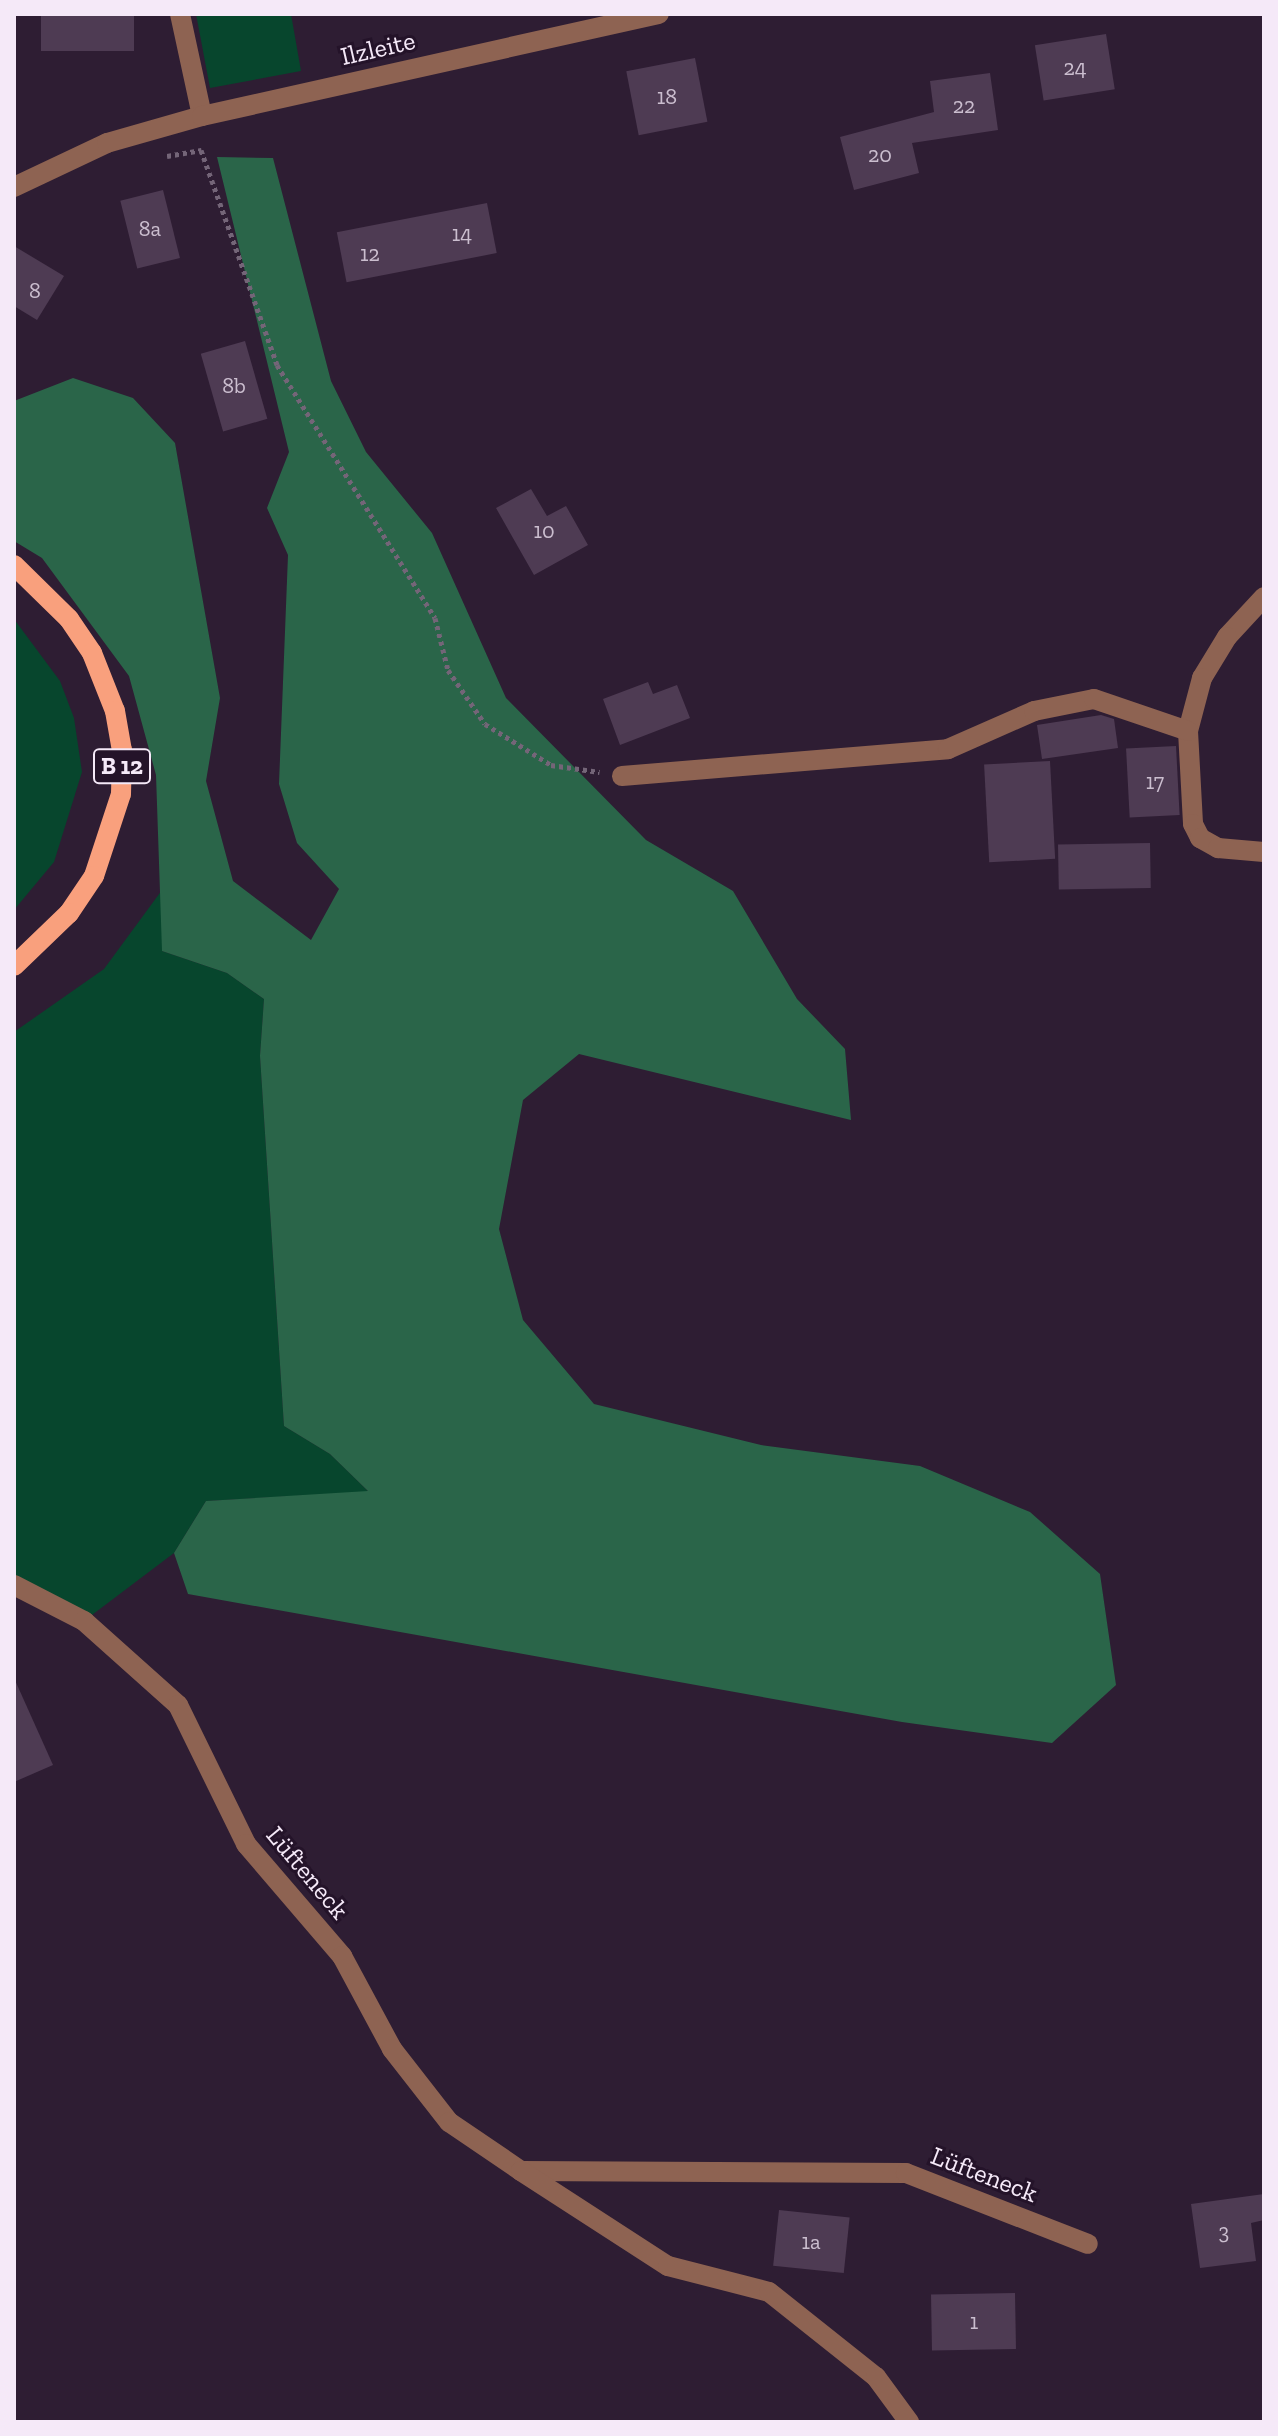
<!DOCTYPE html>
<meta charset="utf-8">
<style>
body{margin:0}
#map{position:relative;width:1278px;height:2436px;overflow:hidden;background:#2e1d33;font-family:"Zilla Slab",serif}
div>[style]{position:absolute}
.green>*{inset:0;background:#07462d}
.forest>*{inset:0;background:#2a6549}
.building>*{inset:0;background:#4e3b53;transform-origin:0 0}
.path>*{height:5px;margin-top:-2.5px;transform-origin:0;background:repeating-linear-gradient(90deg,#746578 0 4px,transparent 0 8px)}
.minor>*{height:20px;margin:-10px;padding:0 10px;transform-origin:10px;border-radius:10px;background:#8e6352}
.major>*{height:20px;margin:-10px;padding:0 10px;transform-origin:10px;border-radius:10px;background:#f9a07d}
span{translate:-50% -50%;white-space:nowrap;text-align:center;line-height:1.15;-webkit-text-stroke:6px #241329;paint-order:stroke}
.number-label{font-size:22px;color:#cbbecf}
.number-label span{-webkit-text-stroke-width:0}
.shield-label span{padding:2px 6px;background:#241329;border:2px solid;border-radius:6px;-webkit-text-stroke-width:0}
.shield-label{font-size:24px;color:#f5e9f8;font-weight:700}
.street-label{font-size:26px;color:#f5e9f8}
.frame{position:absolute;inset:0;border:16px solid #f5e9f8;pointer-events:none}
</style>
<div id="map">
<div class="green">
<div style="clip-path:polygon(196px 14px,291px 14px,301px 71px,210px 88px)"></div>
<div style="clip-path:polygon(14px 619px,60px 681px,74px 718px,82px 772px,54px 862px,14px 910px)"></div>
<div style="clip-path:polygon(162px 890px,162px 951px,227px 973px,264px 999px,260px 1056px,284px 1426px,330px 1454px,369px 1492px,206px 1501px,174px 1553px,84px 1621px,14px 1585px,14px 1032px,104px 969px)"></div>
</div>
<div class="forest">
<div style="clip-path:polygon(217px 157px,273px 158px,331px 381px,366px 452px,432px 533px,506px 698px,646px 840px,733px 891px,797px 999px,845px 1049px,851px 1120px,579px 1054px,523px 1100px,499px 1229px,523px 1320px,594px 1404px,761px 1445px,920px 1466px,1030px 1512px,1100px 1574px,1116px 1685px,1052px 1743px,902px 1722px,188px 1594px,174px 1553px,206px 1501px,368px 1491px,330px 1454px,284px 1426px,260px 1056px,264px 999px,227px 973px,162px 951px,156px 775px,129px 676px,42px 558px,14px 541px,14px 401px,73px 378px,133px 398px,175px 443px,220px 698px,206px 781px,233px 881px,311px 940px,339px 889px,297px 843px,279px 784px,288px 555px,267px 508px,289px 452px)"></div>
</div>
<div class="building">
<div style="left:41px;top:14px;width:93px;height:37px"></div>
<div style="left:1106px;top:34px;width:56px;height:72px;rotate:81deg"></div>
<div style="left:695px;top:58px;width:65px;height:70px;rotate:79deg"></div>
<div style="clip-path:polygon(990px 73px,998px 130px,912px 143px,919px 173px,854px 190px,840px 137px,934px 112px,930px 81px)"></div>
<div style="left:163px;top:190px;width:70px;height:44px;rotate:76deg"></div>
<div style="left:487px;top:203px;width:51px;height:153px;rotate:79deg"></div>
<div style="clip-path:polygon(14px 246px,64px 276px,37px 320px,14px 306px)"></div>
<div style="left:245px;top:341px;width:81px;height:46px;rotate:74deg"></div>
<div style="clip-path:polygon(531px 489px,547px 516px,566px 506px,588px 545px,534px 575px,496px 508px)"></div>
<div style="clip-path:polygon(648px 682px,653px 694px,677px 685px,690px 718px,620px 745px,603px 699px)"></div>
<div style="clip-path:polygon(1101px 715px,1114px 719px,1118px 748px,1042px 759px,1037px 725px)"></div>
<div style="left:1176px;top:746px;width:69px;height:50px;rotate:87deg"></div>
<div style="left:1050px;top:761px;width:98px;height:66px;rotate:87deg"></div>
<div style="left:1150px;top:843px;width:45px;height:92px;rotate:89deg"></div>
<div style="clip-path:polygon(14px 1678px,53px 1765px,14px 1782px)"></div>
<div style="clip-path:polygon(1264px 2194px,1264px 2220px,1251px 2223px,1256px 2261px,1200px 2268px,1191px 2204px)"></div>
<div style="left:779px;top:2210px;width:71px;height:56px;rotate:6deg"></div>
<div style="left:1015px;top:2293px;width:56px;height:84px;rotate:89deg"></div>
</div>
<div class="path">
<div style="left:167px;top:156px;width:35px;rotate:-10deg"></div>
<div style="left:201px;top:150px;width:228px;rotate:70.5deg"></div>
<div style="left:277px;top:365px;width:298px;rotate:58deg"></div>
<div style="left:435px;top:618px;width:54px;rotate:76deg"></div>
<div style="left:448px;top:670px;width:65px;rotate:55.6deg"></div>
<div style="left:485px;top:724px;width:78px;rotate:31.8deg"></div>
<div style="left:551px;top:765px;width:49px;rotate:8.3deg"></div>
</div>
<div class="minor">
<div style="left:180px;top:14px;width:104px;rotate:77.8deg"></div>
<div style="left:14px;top:187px;width:103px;rotate:-25.3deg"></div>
<div style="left:107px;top:143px;width:99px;rotate:-15.9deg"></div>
<div style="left:202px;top:116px;width:468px;rotate:-12.6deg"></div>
<div style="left:1264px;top:597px;width:54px;rotate:132.8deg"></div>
<div style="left:1227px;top:637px;width:48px;rotate:121.4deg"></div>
<div style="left:1202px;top:678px;width:55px;rotate:104.8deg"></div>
<div style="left:1188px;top:731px;width:93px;rotate:86.9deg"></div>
<div style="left:1193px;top:824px;width:16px;rotate:63deg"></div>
<div style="left:1200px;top:838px;width:21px;rotate:29deg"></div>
<div style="left:1218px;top:848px;width:46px;rotate:5deg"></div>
<div style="left:622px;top:776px;width:327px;rotate:-4.7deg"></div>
<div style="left:948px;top:749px;width:94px;rotate:-23.8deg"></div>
<div style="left:1034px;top:711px;width:61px;rotate:-11.3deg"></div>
<div style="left:1094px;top:699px;width:99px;rotate:18.8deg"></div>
<div style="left:14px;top:1585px;width:79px;rotate:27.2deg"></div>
<div style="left:84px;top:1621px;width:126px;rotate:41.8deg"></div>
<div style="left:178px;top:1705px;width:155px;rotate:63.9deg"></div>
<div style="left:246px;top:1844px;width:148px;rotate:49.4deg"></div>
<div style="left:342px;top:1956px;width:106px;rotate:61.7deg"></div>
<div style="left:392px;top:2049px;width:93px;rotate:52deg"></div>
<div style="left:449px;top:2122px;width:87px;rotate:34.2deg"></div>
<div style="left:521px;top:2171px;width:385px;rotate:0.3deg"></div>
<div style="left:906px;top:2173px;width:195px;rotate:21.3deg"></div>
<div style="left:521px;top:2171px;width:175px;rotate:32.9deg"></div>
<div style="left:668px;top:2266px;width:104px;rotate:14.4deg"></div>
<div style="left:769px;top:2292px;width:137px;rotate:38.5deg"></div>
<div style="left:876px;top:2377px;width:56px;rotate:53.7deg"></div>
</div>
<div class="major">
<div style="left:14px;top:565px;width:77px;rotate:44.5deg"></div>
<div style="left:69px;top:619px;width:41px;rotate:55.9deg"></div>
<div style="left:92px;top:653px;width:62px;rotate:68.4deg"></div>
<div style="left:115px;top:711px;width:40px;rotate:80deg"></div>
<div style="left:122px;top:750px;width:44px;rotate:91.3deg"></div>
<div style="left:121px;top:794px;width:86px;rotate:108.2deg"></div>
<div style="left:94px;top:876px;width:45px;rotate:124deg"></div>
<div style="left:69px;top:913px;width:76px;rotate:136.1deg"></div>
</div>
<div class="number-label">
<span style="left:1075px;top:68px">24</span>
<span style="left:667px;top:97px">18</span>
<span style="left:964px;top:106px">22</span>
<span style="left:880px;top:155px">20</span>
<span style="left:150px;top:229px">8a</span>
<span style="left:462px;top:234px">14</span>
<span style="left:370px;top:254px">12</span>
<span style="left:35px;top:291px">8</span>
<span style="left:234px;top:386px">8b</span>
<span style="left:544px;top:531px">10</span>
<span style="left:1155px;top:782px">17</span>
<span style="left:1224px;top:2232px">3</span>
<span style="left:811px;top:2242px">1a</span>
<span style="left:974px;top:2322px">1</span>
</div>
<div class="shield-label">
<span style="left:122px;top:766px">B 12</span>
</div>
<div class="street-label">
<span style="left:378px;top:49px;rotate:-13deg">Ilzleite</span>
<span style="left:307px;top:1873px;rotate:50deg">Lüfteneck</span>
<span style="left:984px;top:2175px;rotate:21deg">Lüfteneck</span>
</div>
<div class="frame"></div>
</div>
